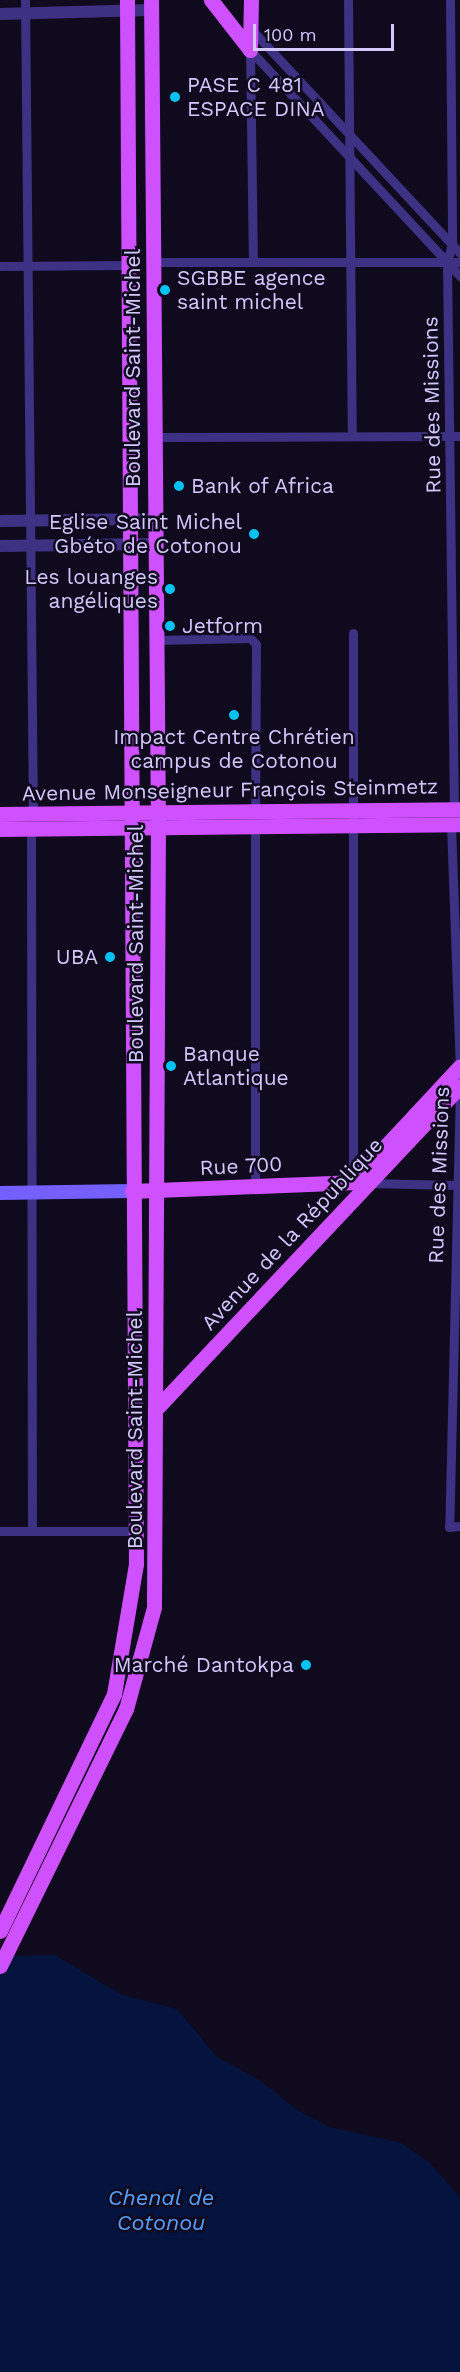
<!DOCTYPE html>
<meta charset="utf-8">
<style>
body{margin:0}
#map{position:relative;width:460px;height:2372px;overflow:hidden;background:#100a1f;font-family:"Work Sans",sans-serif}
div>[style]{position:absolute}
.water>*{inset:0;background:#04143e}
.minor>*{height:9px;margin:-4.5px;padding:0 4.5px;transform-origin:4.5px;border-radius:4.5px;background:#3c3183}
.tertiary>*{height:12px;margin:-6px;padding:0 6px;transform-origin:6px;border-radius:6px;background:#3c3183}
.secondary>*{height:14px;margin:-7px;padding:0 7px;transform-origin:7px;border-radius:7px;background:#7360ff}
.primary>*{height:15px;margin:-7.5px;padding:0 7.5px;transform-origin:7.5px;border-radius:7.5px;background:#cf50ff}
.dots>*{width:16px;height:16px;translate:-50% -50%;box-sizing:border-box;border:3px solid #100a1f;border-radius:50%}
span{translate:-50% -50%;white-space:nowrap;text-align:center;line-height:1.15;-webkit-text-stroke:5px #100a1f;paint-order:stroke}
.poi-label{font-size:21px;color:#d4c9ff}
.left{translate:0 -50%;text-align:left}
.right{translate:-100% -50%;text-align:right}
.street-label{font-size:21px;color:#d4c9ff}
.water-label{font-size:22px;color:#57a0ff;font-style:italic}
.scale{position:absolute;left:253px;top:24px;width:141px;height:27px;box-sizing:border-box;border:3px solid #d4c9ff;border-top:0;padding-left:8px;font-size:18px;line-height:21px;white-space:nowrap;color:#d4c9ff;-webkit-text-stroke:4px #100a1f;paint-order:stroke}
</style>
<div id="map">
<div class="water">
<div style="clip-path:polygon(0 1948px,16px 1956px,55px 1955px,122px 1995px,177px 2009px,217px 2057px,259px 2080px,300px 2112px,329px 2127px,401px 2143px,430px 2163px,460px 2197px,460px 2372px,0 2372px)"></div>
</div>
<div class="minor">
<div style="left:25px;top:0;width:813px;rotate:89.44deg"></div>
<div style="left:348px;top:0;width:436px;rotate:89.5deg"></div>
<div style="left:450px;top:0;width:244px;rotate:89.5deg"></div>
<div style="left:452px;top:244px;width:19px;rotate:106deg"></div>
<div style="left:447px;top:262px;width:548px;rotate:89.27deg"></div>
<div style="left:252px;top:30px;width:305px;rotate:47deg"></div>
<div style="left:250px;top:50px;width:309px;rotate:47.1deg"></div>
<div style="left:250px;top:50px;width:211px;rotate:89.2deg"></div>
<div style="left:154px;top:262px;width:306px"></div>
<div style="left:0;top:266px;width:129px;rotate:-0.4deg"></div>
<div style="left:155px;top:437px;width:305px;rotate:-0.2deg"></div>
<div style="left:156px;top:640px;width:94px;rotate:-1.2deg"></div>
<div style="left:250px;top:638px;width:8px;rotate:45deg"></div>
<div style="left:256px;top:644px;width:167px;rotate:90.3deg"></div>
<div style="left:451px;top:825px;width:246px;rotate:87.9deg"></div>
<div style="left:31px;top:829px;width:702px;rotate:89.92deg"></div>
<div style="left:460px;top:1088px;width:439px;rotate:91.4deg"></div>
<div style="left:449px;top:1527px;width:11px;rotate:-5deg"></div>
<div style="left:353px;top:1183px;width:550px;rotate:-90deg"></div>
<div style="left:366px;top:1183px;width:94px;rotate:1.2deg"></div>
<div style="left:255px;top:1187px;width:361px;rotate:-90deg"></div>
<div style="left:0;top:1531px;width:136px"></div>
</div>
<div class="tertiary">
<div style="left:0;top:14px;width:151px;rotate:-1.5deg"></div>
<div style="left:0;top:521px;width:155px;rotate:-0.7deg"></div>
<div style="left:0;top:546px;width:155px;rotate:-0.7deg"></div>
</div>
<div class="secondary">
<div style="left:0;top:1193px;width:132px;rotate:-0.9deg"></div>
</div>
<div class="primary">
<div style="left:211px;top:0;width:63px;rotate:52deg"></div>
<div style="left:250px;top:50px;width:50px;rotate:-88.9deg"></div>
<div style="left:0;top:814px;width:460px;rotate:-0.6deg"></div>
<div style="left:0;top:829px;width:460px;rotate:-0.6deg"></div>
<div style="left:132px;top:1191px;width:220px;rotate:-2.3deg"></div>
<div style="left:352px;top:1182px;width:158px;rotate:-47deg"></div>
<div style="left:155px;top:1410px;width:445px;rotate:-46.7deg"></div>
<div style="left:0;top:1931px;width:263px;rotate:-64.3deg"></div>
<div style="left:114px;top:1694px;width:132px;rotate:-80.4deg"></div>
<div style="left:136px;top:1564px;width:1564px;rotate:-90.33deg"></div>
<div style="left:0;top:1966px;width:286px;rotate:-63.9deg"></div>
<div style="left:126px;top:1709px;width:106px;rotate:-74.6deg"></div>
<div style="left:154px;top:1607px;width:780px;rotate:-89.71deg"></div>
<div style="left:158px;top:827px;width:827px;rotate:-90.48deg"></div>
</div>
<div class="dots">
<div style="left:175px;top:97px;background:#00c3f4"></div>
<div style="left:165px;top:290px;background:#00c3f4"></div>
<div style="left:179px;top:486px;background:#00c3f4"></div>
<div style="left:254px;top:534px;background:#00c3f4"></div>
<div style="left:170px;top:589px;background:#00c3f4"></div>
<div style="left:170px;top:626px;background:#00c3f4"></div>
<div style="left:234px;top:715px;background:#00c3f4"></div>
<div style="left:110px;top:957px;background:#00c3f4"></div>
<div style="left:171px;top:1066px;background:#00c3f4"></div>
<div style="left:306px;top:1665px;background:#00c3f4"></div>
</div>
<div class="poi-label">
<span class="left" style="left:187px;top:97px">PASE C 481<br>ESPACE DINA</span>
<span class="left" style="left:177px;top:290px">SGBBE agence<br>saint michel</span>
<span class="left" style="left:191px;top:486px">Bank of Africa</span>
<span class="right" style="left:242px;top:534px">Eglise Saint Michel<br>Gbéto de Cotonou</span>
<span class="right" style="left:158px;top:589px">Les louanges<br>angéliques</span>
<span class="left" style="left:182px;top:626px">Jetform</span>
<span style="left:234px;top:749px">Impact Centre Chrétien<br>campus de Cotonou</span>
<span class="right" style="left:98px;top:957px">UBA</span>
<span class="left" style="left:183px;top:1066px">Banque<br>Atlantique</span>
<span class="right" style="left:294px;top:1665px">Marché Dantokpa</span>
</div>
<div class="street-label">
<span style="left:133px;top:368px;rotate:-90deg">Boulevard Saint-Michel</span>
<span style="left:432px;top:405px;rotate:-91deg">Rue des Missions</span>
<span style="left:230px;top:790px;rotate:-1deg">Avenue Monseigneur François Steinmetz</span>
<span style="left:136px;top:944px;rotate:-90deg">Boulevard Saint-Michel</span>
<span style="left:241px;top:1166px;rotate:-3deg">Rue 700</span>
<span style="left:439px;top:1175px;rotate:-88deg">Rue des Missions</span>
<span style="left:292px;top:1234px;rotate:-47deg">Avenue de la République</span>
<span style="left:135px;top:1430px;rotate:-90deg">Boulevard Saint-Michel</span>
</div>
<div class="water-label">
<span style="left:161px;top:2210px">Chenal de<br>Cotonou</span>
</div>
<div class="scale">100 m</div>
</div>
